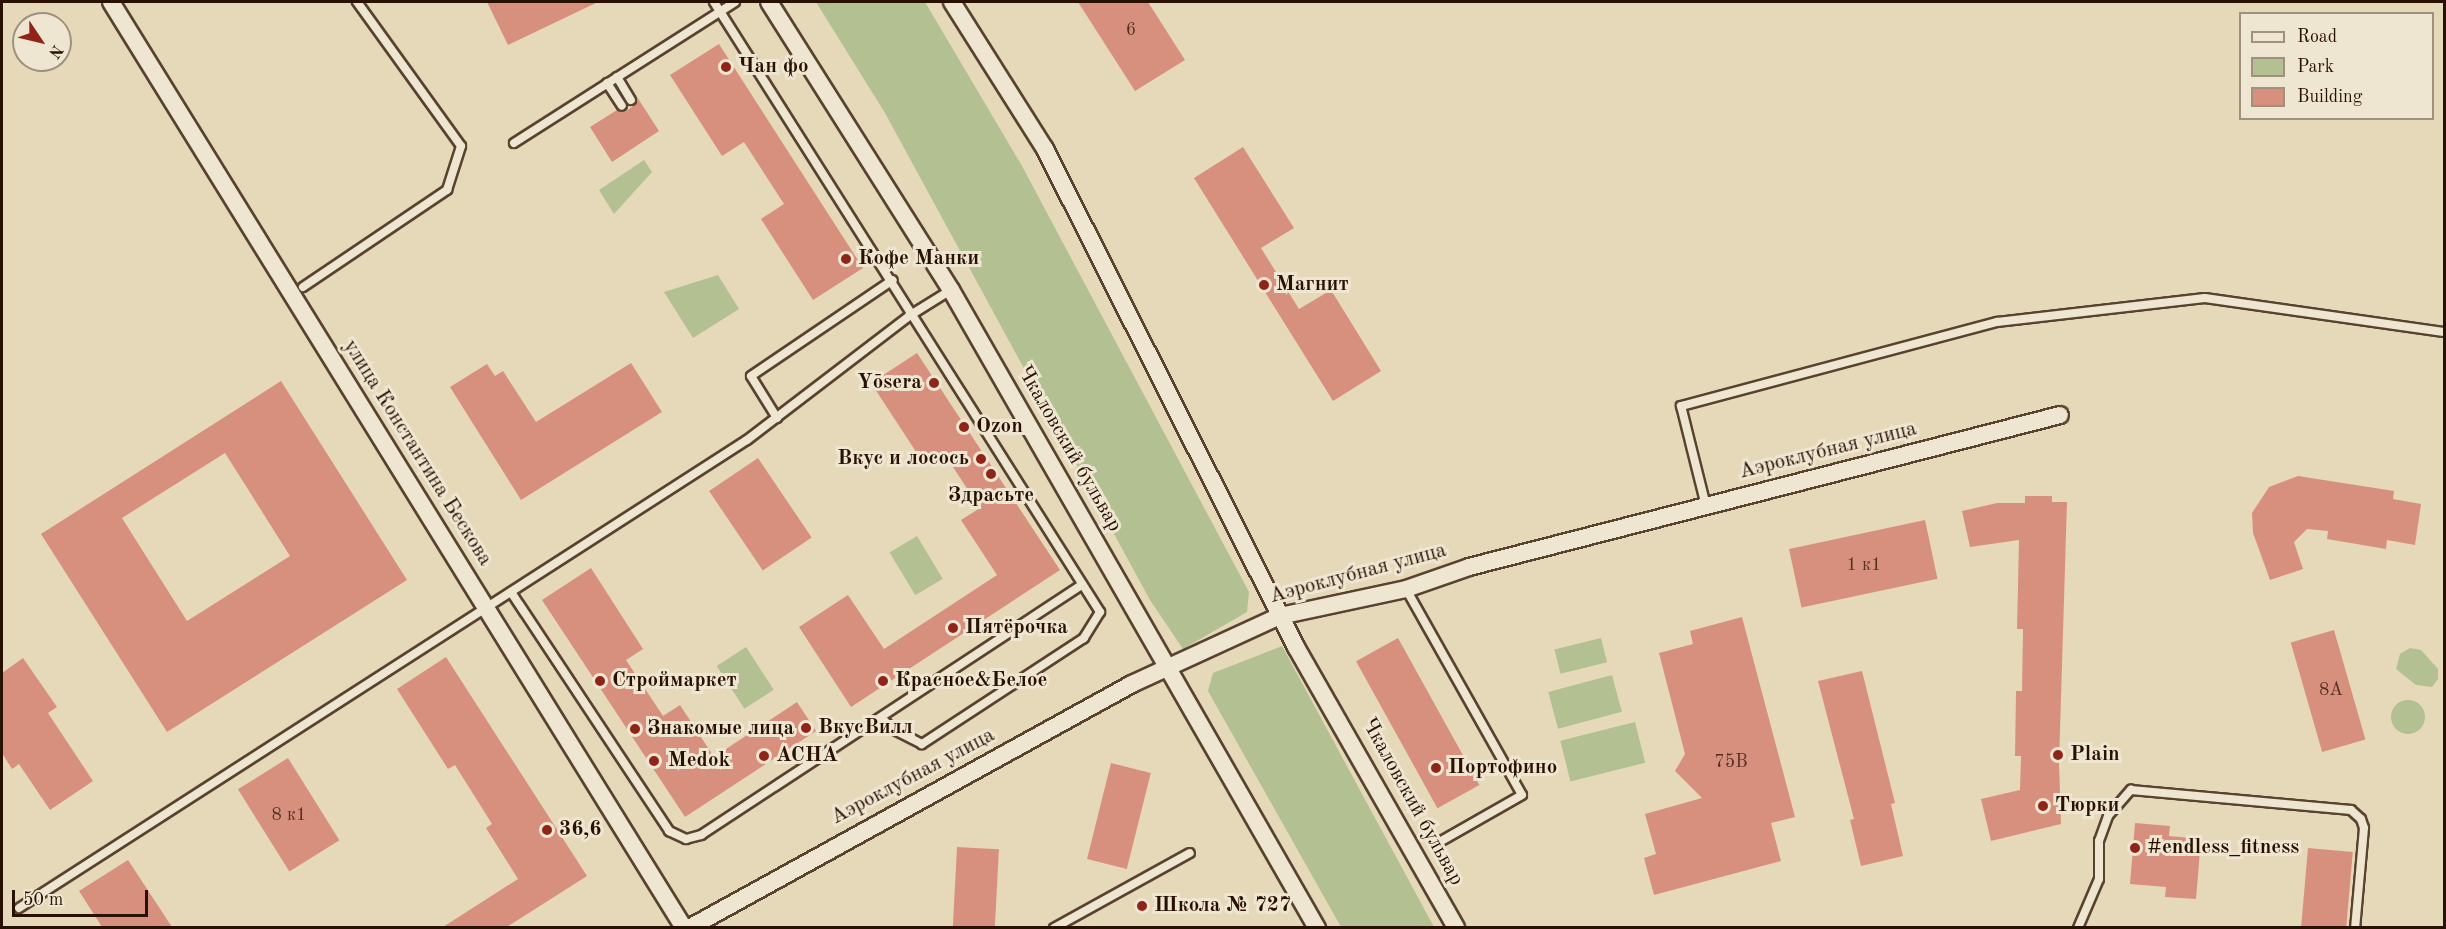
<!DOCTYPE html>
<meta charset="utf-8">
<style>
body{margin:0}
#map{position:relative;width:2446px;height:929px;overflow:hidden;background:#e6d9ba;font-family:"Old Standard TT",serif}
div>[style]{position:absolute}
.green>*{inset:0;background:#b3c091;transform-origin:0 0}
.round{border-radius:50%}
.building>*{inset:0;background:#d8907e;transform-origin:0 0}
.roads{filter:drop-shadow(2px 0 #58432f) drop-shadow(-2px 0 #58432f) drop-shadow(0 2px #58432f) drop-shadow(0 -2px #58432f)}
.lane>*{height:8px;margin:-4px;padding:0 4px;transform-origin:4px;border-radius:4px;background:#efe6d2}
.street>*{height:16px;margin:-8px;padding:0 8px;transform-origin:8px;border-radius:8px;background:#efe6d2}
.dots>*{width:16px;height:16px;translate:-50% -50%;box-sizing:border-box;border:3px solid #efe6d2;border-radius:50%}
span{translate:-50% -50%;white-space:nowrap;text-align:center;line-height:1.15;-webkit-text-stroke:6px #efe6d2;paint-order:stroke}
.number-label{font-size:18px;color:#553120}
.number-label span{-webkit-text-stroke-width:0}
.poi-label{font-size:21px;color:#291101;font-weight:700}
.left{translate:0 -50%;text-align:left}
.right{translate:-100% -50%;text-align:right}
.street-label{font-size:21px;color:#291101}
.frame{position:absolute;inset:0;border:3px solid #291101;pointer-events:none}
.legend{position:absolute;left:2239px;top:12px;width:195px;height:108px;box-sizing:border-box;background:#efe6d2;border:2px solid #a0917e;margin:0;padding:8px 10px;list-style:none;font-size:18px;color:#291101}
.legend li{display:flex;align-items:center;gap:12px;height:30px}
.legend b{width:30px;border:2px solid #a0917e}
.north{position:absolute;left:12px;top:12px;width:60px;height:60px;box-sizing:border-box;background:#efe6d2;border:2px solid #a0917e;border-radius:50%;rotate:125deg;font-size:16px;font-weight:700;line-height:24px;text-align:center;color:#291101}
.north::after{content:'';display:block;margin:auto;width:21px;height:27px;background:#8f2418;clip-path:polygon(50% 0,100% 100%,50% 72%,0 100%)}
.scale{position:absolute;left:12px;top:890px;width:136px;height:27px;box-sizing:border-box;border:3px solid #291101;border-top:0;padding-left:8px;font-size:18px;line-height:21px;white-space:nowrap;color:#291101;-webkit-text-stroke:4px #efe6d2;paint-order:stroke}
</style>
<div id="map">
<div class="green">
<div style="clip-path:polygon(816px 2px,925px 2px,1022px 166px,1249px 592px,1247px 612px,1183px 649px,1150px 600px,885px 113px)"></div>
<div style="clip-path:polygon(644px 160px,652px 172px,614px 214px,599px 190px)"></div>
<div style="clip-path:polygon(718px 275px,739px 309px,693px 338px,664px 292px)"></div>
<div style="left:917px;top:536px;width:50px;height:32px;rotate:59deg"></div>
<div style="left:1601px;top:638px;width:25px;height:48px;rotate:76deg"></div>
<div style="clip-path:polygon(1282px 646px,1434px 927px,1341px 927px,1208px 691px,1213px 673px)"></div>
<div style="left:746px;top:647px;width:51px;height:35px;rotate:57deg"></div>
<div style="clip-path:polygon(2410px 648px,2421px 650px,2438px 669px,2438px 679px,2432px 687px,2416px 685px,2396px 669px,2400px 654px)"></div>
<div style="left:1612px;top:675px;width:38px;height:66px;rotate:75deg"></div>
<div class="round" style="left:2391px;top:700px;width:34px;height:34px"></div>
<div style="left:1635px;top:722px;width:42px;height:77px;rotate:76deg"></div>
</div>
<div class="building">
<div style="clip-path:polygon(487px 2px,598px 2px,508px 45px)"></div>
<div style="clip-path:polygon(1078px 2px,1148px 2px,1185px 60px,1135px 91px)"></div>
<div style="clip-path:polygon(719px 44px,863px 268px,813px 300px,761px 219px,784px 204px,744px 142px,722px 156px,670px 75px)"></div>
<div style="clip-path:polygon(637px 97px,659px 131px,612px 162px,590px 127px,617px 110px,625px 112px,636px 104px)"></div>
<div style="clip-path:polygon(1243px 147px,1294px 228px,1261px 248px,1299px 309px,1331px 290px,1381px 371px,1333px 401px,1194px 178px)"></div>
<div style="clip-path:polygon(917px 353px,1060px 570px,851px 707px,799px 627px,848px 595px,884px 649px,997px 575px,961px 520px,980px 508px,943px 452px,924px 464px,871px 383px)"></div>
<div style="clip-path:polygon(631px 363px,662px 412px,521px 500px,450px 387px,487px 364px,495px 376px,503px 371px,536px 422px)"></div>
<div style="clip-path:polygon(evenodd,281px 381px,407px 580px,167px 732px,41px 534px,281px 381px,225px 453px,290px 556px,187px 621px,122px 518px,225px 453px)"></div>
<div style="left:758px;top:458px;width:96px;height:59px;rotate:56deg"></div>
<div style="clip-path:polygon(2298px 476px,2394px 491px,2393px 499px,2421px 504px,2415px 545px,2387px 540px,2386px 549px,2327px 539px,2328px 531px,2307px 529px,2294px 542px,2303px 569px,2270px 580px,2253px 533px,2252px 513px,2269px 487px)"></div>
<div style="clip-path:polygon(2025px 496px,2052px 496px,2052px 502px,2067px 502px,2059px 763px,2061px 824px,1991px 841px,1981px 799px,2020px 790px,2021px 756px,2015px 756px,2016px 691px,2022px 691px,2023px 629px,2017px 629px,2019px 540px,1970px 547px,1962px 511px,1997px 503px,2025px 503px)"></div>
<div style="left:1925px;top:520px;width:60px;height:139px;rotate:78deg"></div>
<div style="clip-path:polygon(591px 568px,643px 649px,626px 660px,663px 716px,680px 705px,714px 757px,797px 702px,816px 731px,685px 817px,542px 600px)"></div>
<div style="clip-path:polygon(1742px 617px,1795px 817px,1771px 823px,1781px 861px,1654px 895px,1644px 858px,1656px 854px,1645px 814px,1702px 798px,1675px 771px,1685px 754px,1659px 653px,1693px 644px,1690px 631px)"></div>
<div style="left:2334px;top:630px;width:114px;height:45px;rotate:74deg"></div>
<div style="left:1398px;top:638px;width:168px;height:48px;rotate:61deg"></div>
<div style="clip-path:polygon(446px 657px,587px 876px,507px 927px,443px 927px,518px 879px,486px 828px,492px 824px,455px 765px,448px 769px,397px 689px)"></div>
<div style="clip-path:polygon(23px 658px,57px 707px,48px 713px,93px 781px,50px 810px,19px 764px,12px 769px,2px 753px,2px 673px)"></div>
<div style="clip-path:polygon(1862px 671px,1895px 803px,1891px 804px,1903px 856px,1861px 866px,1850px 820px,1854px 819px,1818px 681px)"></div>
<div style="left:288px;top:758px;width:97px;height:59px;rotate:58deg"></div>
<div style="left:1111px;top:763px;width:41px;height:99px;rotate:14deg"></div>
<div style="clip-path:polygon(2135px 823px,2170px 826px,2169px 836px,2201px 839px,2196px 899px,2165px 897px,2166px 887px,2130px 884px)"></div>
<div style="left:957px;top:847px;width:42px;height:80px;rotate:3deg"></div>
<div style="left:2308px;top:848px;width:45px;height:79px;rotate:5deg"></div>
<div style="clip-path:polygon(128px 860px,172px 927px,102px 927px,79px 891px)"></div>
</div>
<div class="roads">
<div class="lane">
<div style="left:714px;top:2px;width:722px;rotate:57.67deg"></div>
<div style="left:1100px;top:612px;width:31px;rotate:122deg"></div>
<div style="left:1084px;top:638px;width:194px;rotate:146.8deg"></div>
<div style="left:922px;top:744px;width:35px;rotate:-153deg"></div>
<div style="left:891px;top:728px;width:13px;rotate:-132deg"></div>
<div style="left:617px;top:77px;width:27px;rotate:59deg"></div>
<div style="left:607px;top:83px;width:27px;rotate:57deg"></div>
<div style="left:514px;top:143px;width:262px;rotate:-32.5deg"></div>
<div style="left:303px;top:287px;width:174px;rotate:-34deg"></div>
<div style="left:447px;top:190px;width:46px;rotate:-72.3deg"></div>
<div style="left:461px;top:146px;width:178px;rotate:-125.8deg"></div>
<div style="left:777px;top:418px;width:49px;rotate:-121.8deg"></div>
<div style="left:751px;top:376px;width:171px;rotate:-34.1deg"></div>
<div style="left:1706px;top:506px;width:103px;rotate:-104deg"></div>
<div style="left:1681px;top:406px;width:327px;rotate:-14.9deg"></div>
<div style="left:1997px;top:322px;width:209px;rotate:-6.6deg"></div>
<div style="left:2205px;top:298px;width:241px;rotate:8.1deg"></div>
<div style="left:1406px;top:589px;width:236px;rotate:60.6deg"></div>
<div style="left:1522px;top:795px;width:91px;rotate:150.3deg"></div>
<div style="left:511px;top:592px;width:287px;rotate:56.5deg"></div>
<div style="left:669px;top:831px;width:19px;rotate:25deg"></div>
<div style="left:686px;top:839px;width:16px;rotate:-15deg"></div>
<div style="left:701px;top:835px;width:456px;rotate:-33.3deg"></div>
<div style="left:19px;top:908px;width:865px;rotate:-32.74deg"></div>
<div style="left:747px;top:440px;width:204px;rotate:-37.4deg"></div>
<div style="left:909px;top:316px;width:49px;rotate:-31.8deg"></div>
<div style="left:1054px;top:928px;width:155px;rotate:-28.9deg"></div>
<div style="left:2078px;top:928px;width:53px;rotate:-66.8deg"></div>
<div style="left:2099px;top:879px;width:38px;rotate:-90deg"></div>
<div style="left:2099px;top:841px;width:27px;rotate:-70deg"></div>
<div style="left:2108px;top:816px;width:35px;rotate:-49deg"></div>
<div style="left:2131px;top:790px;width:221px;rotate:5.2deg"></div>
<div style="left:2351px;top:810px;width:13px;rotate:42deg"></div>
<div style="left:2361px;top:819px;width:9px;rotate:72deg"></div>
<div style="left:2364px;top:828px;width:100px;rotate:95.1deg"></div>
</div>
<div class="street">
<div style="left:111px;top:2px;width:1089px;rotate:58.25deg"></div>
<div style="left:769px;top:2px;width:341px;rotate:57.7deg"></div>
<div style="left:951px;top:290px;width:736px;rotate:60.16deg"></div>
<div style="left:952px;top:2px;width:174px;rotate:57.7deg"></div>
<div style="left:1045px;top:149px;width:558px;rotate:63.25deg"></div>
<div style="left:1296px;top:647px;width:323px;rotate:60.3deg"></div>
<div style="left:689px;top:928px;width:506px;rotate:-28.85deg"></div>
<div style="left:1132px;top:684px;width:163px;rotate:-24.7deg"></div>
<div style="left:1280px;top:616px;width:129px;rotate:-12.1deg"></div>
<div style="left:1406px;top:589px;width:67px;rotate:-19.2deg"></div>
<div style="left:1469px;top:567px;width:610px;rotate:-14.42deg"></div>
</div>
</div>
<div class="dots">
<div style="left:726px;top:67px;background:#8f2418"></div>
<div style="left:846px;top:259px;background:#8f2418"></div>
<div style="left:1264px;top:285px;background:#8f2418"></div>
<div style="left:934px;top:383px;background:#8f2418"></div>
<div style="left:964px;top:427px;background:#8f2418"></div>
<div style="left:981px;top:459px;background:#8f2418"></div>
<div style="left:991px;top:474px;background:#8f2418"></div>
<div style="left:953px;top:628px;background:#8f2418"></div>
<div style="left:600px;top:681px;background:#8f2418"></div>
<div style="left:883px;top:681px;background:#8f2418"></div>
<div style="left:806px;top:728px;background:#8f2418"></div>
<div style="left:635px;top:729px;background:#8f2418"></div>
<div style="left:2058px;top:755px;background:#8f2418"></div>
<div style="left:764px;top:756px;background:#8f2418"></div>
<div style="left:654px;top:761px;background:#8f2418"></div>
<div style="left:1436px;top:768px;background:#8f2418"></div>
<div style="left:2043px;top:806px;background:#8f2418"></div>
<div style="left:547px;top:830px;background:#8f2418"></div>
<div style="left:2135px;top:848px;background:#8f2418"></div>
<div style="left:1142px;top:906px;background:#8f2418"></div>
</div>
<div class="number-label">
<span style="left:1131px;top:30px">6</span>
<span style="left:1864px;top:565px">1 к1</span>
<span style="left:2331px;top:690px">8А</span>
<span style="left:1731px;top:762px">75В</span>
<span style="left:289px;top:815px">8 к1</span>
</div>
<div class="poi-label">
<span class="left" style="left:738px;top:67px">Чан фо</span>
<span class="left" style="left:858px;top:259px">Кофе Манки</span>
<span class="left" style="left:1276px;top:285px">Магнит</span>
<span class="right" style="left:922px;top:383px">Yōsera</span>
<span class="left" style="left:976px;top:427px">Ozon</span>
<span class="right" style="left:969px;top:459px">Вкус и лосось</span>
<span style="left:991px;top:496px">Здрасьте</span>
<span class="left" style="left:965px;top:628px">Пятёрочка</span>
<span class="left" style="left:612px;top:681px">Строймаркет</span>
<span class="left" style="left:895px;top:681px">Красное&amp;Белое</span>
<span class="left" style="left:818px;top:728px">ВкусВилл</span>
<span class="left" style="left:647px;top:729px">Знакомые лица</span>
<span class="left" style="left:2070px;top:755px">Plain</span>
<span class="left" style="left:776px;top:756px">АСНА</span>
<span class="left" style="left:668px;top:761px">Medok</span>
<span class="left" style="left:1448px;top:768px">Портофино</span>
<span class="left" style="left:2055px;top:806px">Тюрки</span>
<span class="left" style="left:559px;top:830px">36,6</span>
<span class="left" style="left:2147px;top:848px">#endless_fitness</span>
<span class="left" style="left:1154px;top:906px">Школа № 727</span>
</div>
<div class="street-label">
<span style="left:1069px;top:449px;rotate:60deg">Чкаловский бульвар</span>
<span style="left:1828px;top:451px;rotate:-14deg">Аэроклубная улица</span>
<span style="left:417px;top:453px;rotate:58deg">улица Константина Бескова</span>
<span style="left:1358px;top:574px;rotate:-15deg">Аэроклубная улица</span>
<span style="left:913px;top:777px;rotate:-28deg">Аэроклубная улица</span>
<span style="left:1412px;top:802px;rotate:61deg">Чкаловский бульвар</span>
</div>
<div class="frame"></div>
<ul class="legend">
<li><b style="height:8px;background:#efe6d2"></b>Road</li>
<li><b style="height:16px;background:#b3c091"></b>Park</li>
<li><b style="height:16px;background:#d8907e"></b>Building</li>
</ul>
<div class="north">N</div>
<div class="scale">50 m</div>
</div>
